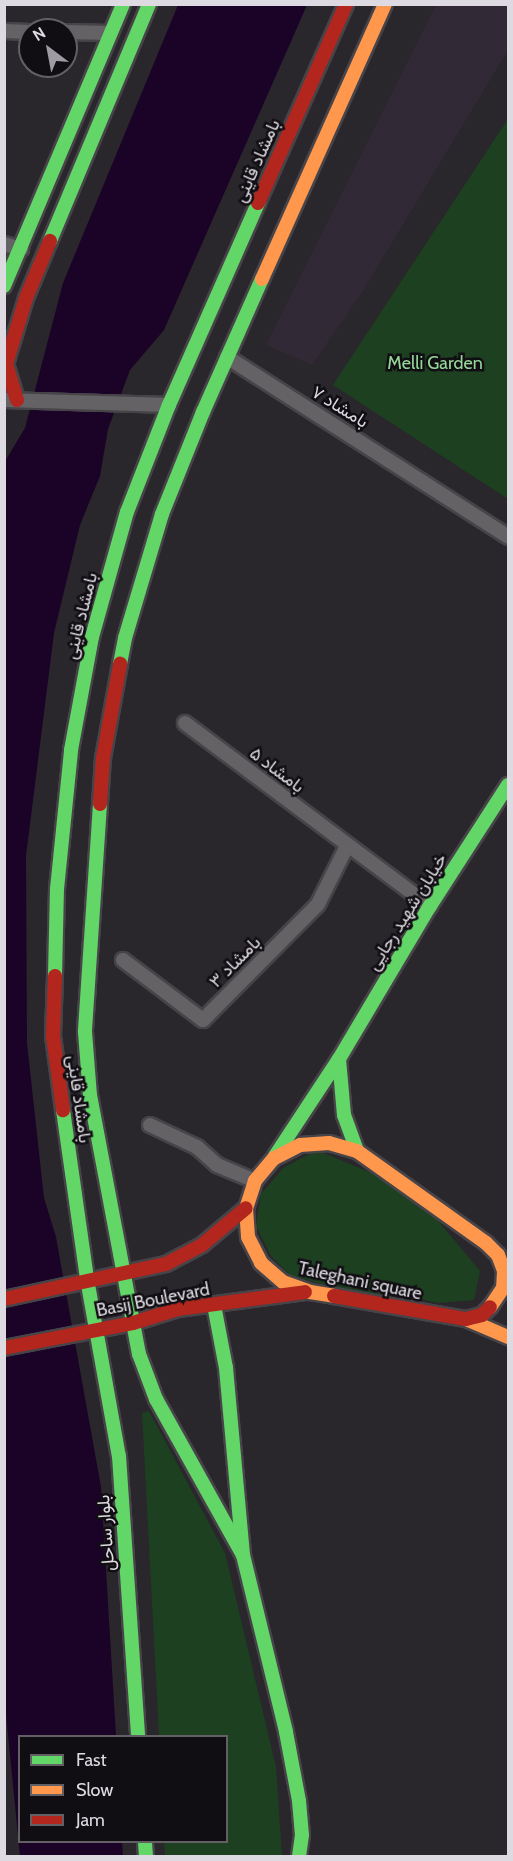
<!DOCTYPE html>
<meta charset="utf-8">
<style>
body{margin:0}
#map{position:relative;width:513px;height:1861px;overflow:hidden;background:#29262c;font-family:Cabin,Vazirmatn,sans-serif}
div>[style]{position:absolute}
.built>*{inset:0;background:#312936}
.green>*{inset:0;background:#1d4021}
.water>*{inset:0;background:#1a0327}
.roads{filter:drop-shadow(2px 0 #474449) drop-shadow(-2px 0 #474449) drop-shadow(0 2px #474449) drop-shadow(0 -2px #474449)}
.street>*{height:14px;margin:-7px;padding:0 7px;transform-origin:7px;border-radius:7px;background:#646265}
.fast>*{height:14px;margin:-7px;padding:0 7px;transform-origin:7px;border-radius:7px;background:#63d668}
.slow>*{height:14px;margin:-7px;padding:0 7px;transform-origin:7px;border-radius:7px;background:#ff974d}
.jam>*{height:14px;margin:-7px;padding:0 7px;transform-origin:7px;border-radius:7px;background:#b3261e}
span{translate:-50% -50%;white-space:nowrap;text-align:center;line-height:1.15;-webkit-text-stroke:5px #110e13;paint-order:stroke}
.street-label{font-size:18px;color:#dedae1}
.park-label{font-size:18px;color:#94d897}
.frame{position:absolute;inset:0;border:6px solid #dedae1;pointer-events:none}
.legend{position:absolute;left:18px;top:1735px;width:210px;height:108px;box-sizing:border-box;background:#110e13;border:2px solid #636065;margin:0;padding:8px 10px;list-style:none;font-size:18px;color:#dedae1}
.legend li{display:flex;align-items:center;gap:12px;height:30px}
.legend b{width:30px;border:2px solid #636065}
.north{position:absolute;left:18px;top:18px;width:60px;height:60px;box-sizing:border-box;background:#110e13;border:2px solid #636065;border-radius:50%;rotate:328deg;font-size:16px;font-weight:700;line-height:24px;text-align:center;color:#dedae1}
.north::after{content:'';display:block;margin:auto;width:21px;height:27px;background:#9f9ba2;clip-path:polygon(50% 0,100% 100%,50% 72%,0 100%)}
</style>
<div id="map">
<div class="built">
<div style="clip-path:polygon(436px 5px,508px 5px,508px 50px,363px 291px,312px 365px,266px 345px)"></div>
</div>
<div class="green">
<div style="clip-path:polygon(508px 119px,508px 499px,333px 385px)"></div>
<div style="clip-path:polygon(317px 1150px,371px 1173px,430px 1211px,480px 1271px,474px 1300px,438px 1303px,406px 1296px,374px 1294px,332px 1287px,290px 1275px,271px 1256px,256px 1226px,261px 1194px,283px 1168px)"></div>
<div style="clip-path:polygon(149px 1411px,225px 1553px,276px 1767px,282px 1856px,165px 1856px,164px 1842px,226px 1842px,226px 1736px,159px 1736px,142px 1413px)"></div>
</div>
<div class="water">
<div style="clip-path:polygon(178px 5px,307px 5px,164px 330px,130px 370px,108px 429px,100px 476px,80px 525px,54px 633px,26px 856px,27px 1043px,44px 1198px,56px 1237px,101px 1487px,116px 1736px,20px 1736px,20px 1842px,122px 1842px,123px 1856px,20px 1856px,5px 1704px,4px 463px,25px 428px,63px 283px)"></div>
</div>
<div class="roads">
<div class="street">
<div style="left:4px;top:31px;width:26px;rotate:2deg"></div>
<div style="left:66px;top:32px;width:44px;rotate:1.3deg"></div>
<div style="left:4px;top:244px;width:18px;rotate:16deg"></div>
<div style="left:227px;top:357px;width:334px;rotate:32.6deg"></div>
<div style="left:4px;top:400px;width:165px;rotate:1.7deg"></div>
<div style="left:185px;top:723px;width:306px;rotate:36.8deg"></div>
<div style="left:123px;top:960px;width:100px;rotate:36.9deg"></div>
<div style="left:203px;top:1020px;width:163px;rotate:-45.2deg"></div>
<div style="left:318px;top:904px;width:65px;rotate:-63.4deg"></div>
<div style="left:150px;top:1125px;width:52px;rotate:25.1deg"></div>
<div style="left:197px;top:1147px;width:27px;rotate:42deg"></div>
<div style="left:217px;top:1165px;width:41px;rotate:22.8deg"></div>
</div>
<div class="fast">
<div style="left:50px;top:241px;width:257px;rotate:-67.3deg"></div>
<div style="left:4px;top:286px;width:306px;rotate:-67.1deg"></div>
<div style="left:120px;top:664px;width:26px;rotate:-79deg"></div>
<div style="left:125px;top:638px;width:129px;rotate:-73.4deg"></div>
<div style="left:162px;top:514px;width:110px;rotate:-68.1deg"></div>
<div style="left:203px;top:412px;width:145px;rotate:-66.1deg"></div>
<div style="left:100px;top:804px;width:228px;rotate:93.8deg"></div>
<div style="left:85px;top:1032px;width:63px;rotate:85.5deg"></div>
<div style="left:90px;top:1095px;width:264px;rotate:79.3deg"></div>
<div style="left:139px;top:1354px;width:48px;rotate:69.3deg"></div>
<div style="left:156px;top:1399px;width:179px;rotate:60.9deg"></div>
<div style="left:55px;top:976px;width:87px;rotate:-88.7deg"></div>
<div style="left:57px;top:889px;width:140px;rotate:-84.2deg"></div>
<div style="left:71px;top:750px;width:115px;rotate:-79.5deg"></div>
<div style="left:92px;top:637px;width:130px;rotate:-74.4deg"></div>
<div style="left:127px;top:512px;width:115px;rotate:-68.6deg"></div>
<div style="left:169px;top:405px;width:221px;rotate:-66.2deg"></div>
<div style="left:339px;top:1059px;width:56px;rotate:84.9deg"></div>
<div style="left:344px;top:1115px;width:38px;rotate:70deg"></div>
<div style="left:63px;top:1110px;width:171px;rotate:81.9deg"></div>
<div style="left:87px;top:1279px;width:180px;rotate:79.8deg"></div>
<div style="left:119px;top:1456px;width:281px;rotate:86.1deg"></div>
<div style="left:275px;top:1156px;width:116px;rotate:-56.6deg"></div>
<div style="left:339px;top:1059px;width:178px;rotate:-59.3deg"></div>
<div style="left:430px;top:906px;width:144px;rotate:-57.2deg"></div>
<div style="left:214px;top:1305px;width:64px;rotate:79.2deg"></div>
<div style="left:226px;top:1368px;width:188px;rotate:84.8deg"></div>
<div style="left:243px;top:1555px;width:182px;rotate:76.3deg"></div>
<div style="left:286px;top:1732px;width:70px;rotate:79.3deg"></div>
<div style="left:299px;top:1801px;width:34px;rotate:85deg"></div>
<div style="left:302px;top:1835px;width:21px;rotate:98deg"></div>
<div style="left:145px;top:1842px;width:14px;rotate:86deg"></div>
</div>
<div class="slow">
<div style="left:262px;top:279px;width:301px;rotate:-65.9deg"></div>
<div style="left:329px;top:1143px;width:29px;rotate:16deg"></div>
<div style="left:357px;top:1151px;width:158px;rotate:35.5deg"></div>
<div style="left:486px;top:1243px;width:17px;rotate:45deg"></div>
<div style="left:498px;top:1255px;width:17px;rotate:69deg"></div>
<div style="left:504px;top:1271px;width:17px;rotate:93deg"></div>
<div style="left:503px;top:1288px;width:23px;rotate:124deg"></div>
<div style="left:329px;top:1143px;width:29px;rotate:176deg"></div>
<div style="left:300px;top:1145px;width:29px;rotate:153deg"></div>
<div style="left:274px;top:1158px;width:30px;rotate:130deg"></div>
<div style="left:255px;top:1181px;width:28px;rotate:108deg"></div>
<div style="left:246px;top:1208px;width:29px;rotate:86deg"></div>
<div style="left:248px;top:1237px;width:29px;rotate:63deg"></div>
<div style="left:261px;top:1263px;width:29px;rotate:41deg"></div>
<div style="left:283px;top:1282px;width:29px;rotate:20deg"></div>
<div style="left:310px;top:1292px;width:24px;rotate:9deg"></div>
<div style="left:466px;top:1319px;width:46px;rotate:23.2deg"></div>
</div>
<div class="jam">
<div style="left:258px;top:203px;width:218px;rotate:-66.1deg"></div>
<div style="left:17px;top:400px;width:38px;rotate:-107deg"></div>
<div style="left:6px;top:364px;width:69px;rotate:-73.1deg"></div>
<div style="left:26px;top:298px;width:62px;rotate:-67.2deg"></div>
<div style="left:100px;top:804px;width:46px;rotate:-86.3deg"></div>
<div style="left:103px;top:758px;width:96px;rotate:-79.7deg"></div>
<div style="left:55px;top:976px;width:60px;rotate:91.9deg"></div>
<div style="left:53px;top:1036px;width:75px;rotate:82.3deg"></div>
<div style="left:334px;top:1296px;width:134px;rotate:9.9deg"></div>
<div style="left:466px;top:1319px;width:16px;rotate:-14deg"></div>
<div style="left:482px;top:1315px;width:11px;rotate:-45deg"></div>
<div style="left:4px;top:1299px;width:166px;rotate:-12.2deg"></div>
<div style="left:166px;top:1264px;width:41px;rotate:-27.8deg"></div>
<div style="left:202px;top:1245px;width:57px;rotate:-40.1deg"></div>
<div style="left:4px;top:1348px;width:131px;rotate:-11deg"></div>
<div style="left:133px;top:1323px;width:47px;rotate:-17.3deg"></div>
<div style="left:178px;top:1309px;width:128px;rotate:-7.6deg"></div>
</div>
</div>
<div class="street-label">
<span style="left:257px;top:161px;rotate:-66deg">بامشاد قاینی</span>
<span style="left:340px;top:407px;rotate:32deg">بامشاد ۷</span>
<span style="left:81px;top:616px;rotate:-76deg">بامشاد قاینی</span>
<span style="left:277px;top:770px;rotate:37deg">بامشاد ۵</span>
<span style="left:407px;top:912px;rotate:-58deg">خیابان شهید رجایی</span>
<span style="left:235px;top:962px;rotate:-45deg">بامشاد ۳</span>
<span style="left:79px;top:1099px;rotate:82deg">بامشاد قاینی</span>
<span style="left:360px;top:1281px;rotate:12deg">Taleghani square</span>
<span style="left:153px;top:1300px;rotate:-11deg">Basij Boulevard</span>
<span style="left:106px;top:1533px;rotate:-94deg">بلوار ساحل</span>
</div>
<div class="park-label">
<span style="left:435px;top:363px">Melli Garden</span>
</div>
<div class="frame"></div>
<ul class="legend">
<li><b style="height:8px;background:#63d668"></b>Fast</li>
<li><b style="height:8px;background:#ff974d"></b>Slow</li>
<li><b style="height:8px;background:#b3261e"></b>Jam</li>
</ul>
<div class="north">N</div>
</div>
